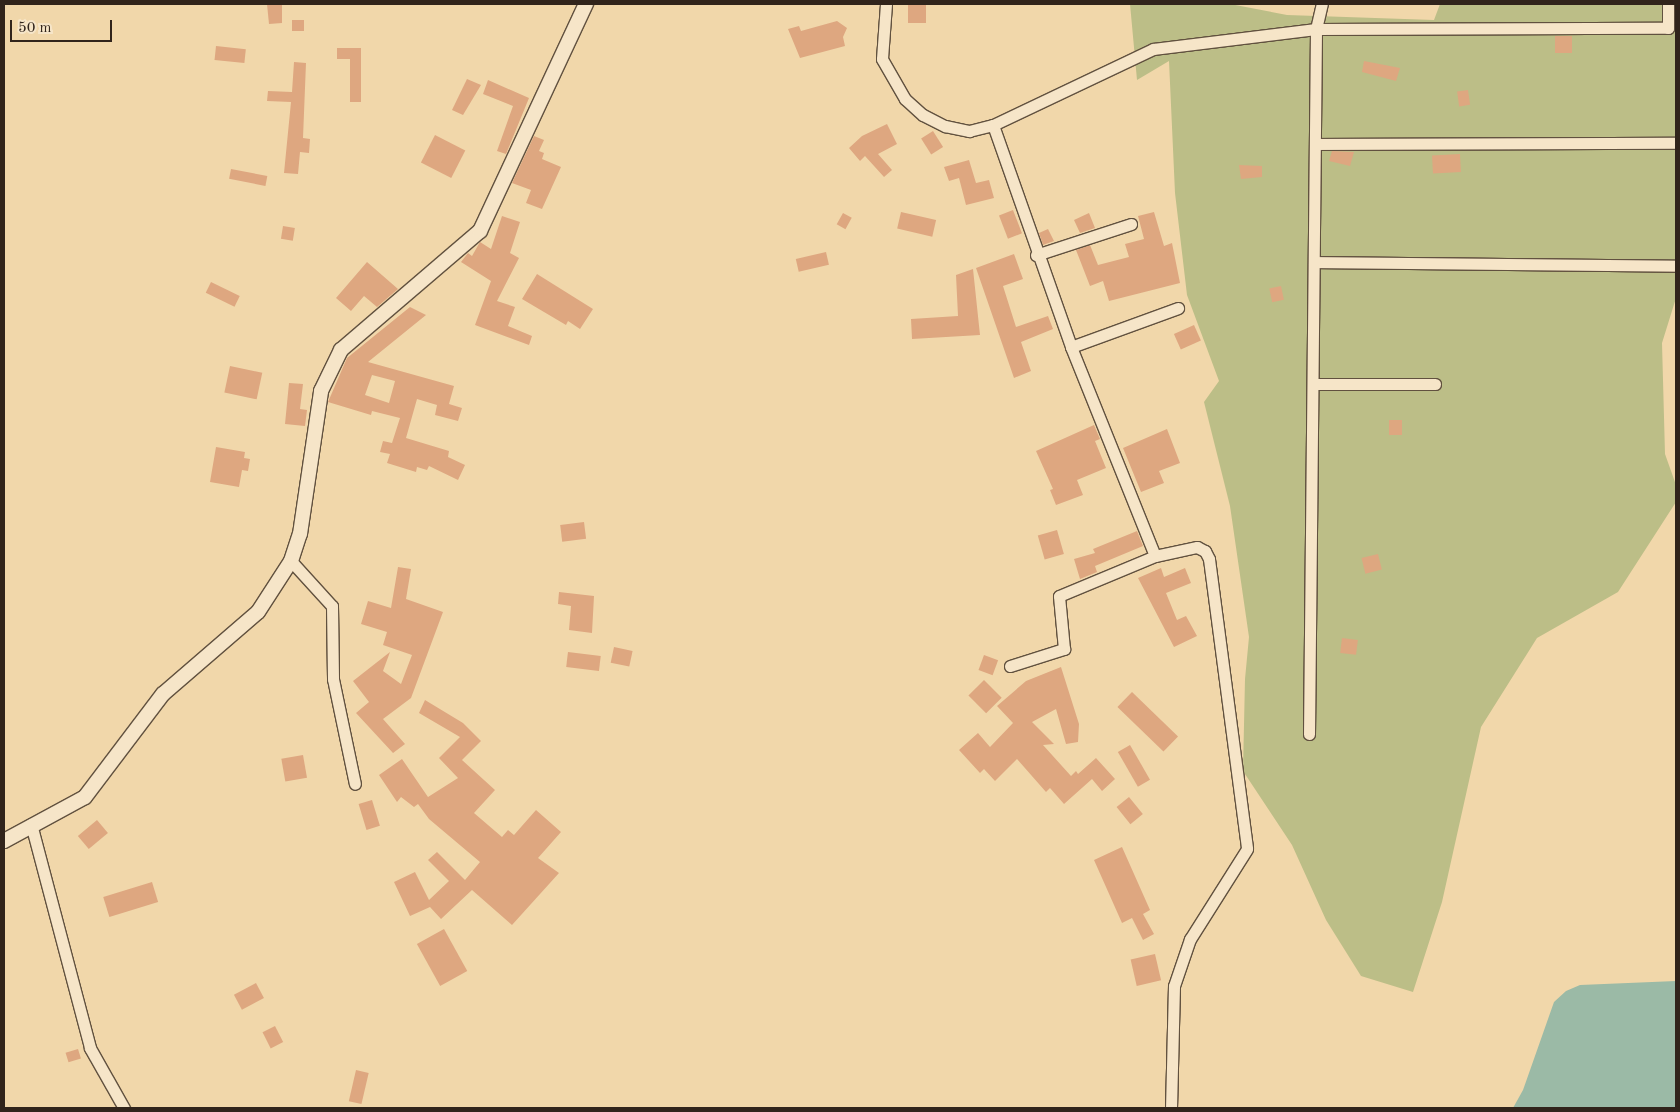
<!DOCTYPE html>
<style>
body{margin:0}
#map{position:relative;width:1680px;height:1112px;overflow:hidden;background:#f1d7aa;font-family:"Old Standard TT",serif}
div>[style]{position:absolute}
.green>*{inset:0;background:#bcbe87}
.water>*{inset:0;background:#9bbaa6}
.building>*{inset:0;background:#dea780;transform-origin:0 0}
.roads{filter:drop-shadow(1px 0 #61513f) drop-shadow(-1px 0 #61513f) drop-shadow(0 1px #61513f) drop-shadow(0 -1px #61513f)}
.minor>*{height:11px;margin:-5.5px;padding:0 5.5px;transform-origin:5.5px;border-radius:5.5px;background:#f6e5c8}
.tertiary>*{height:14px;margin:-7px;padding:0 7px;transform-origin:7px;border-radius:7px;background:#f6e5c8}
span{translate:-50% -50%;white-space:nowrap;text-align:center;line-height:1.15;-webkit-text-stroke:4.5px #f6e5c8;paint-order:stroke}
.frame{position:absolute;inset:0;border:5px solid #31241b;pointer-events:none}
.scale{position:absolute;left:10px;top:20px;width:102px;height:22px;box-sizing:border-box;border:2px solid #31241b;border-top:0;padding-left:6px;font-size:15px;line-height:18px;white-space:nowrap;color:#31241b;-webkit-text-stroke:4px #f6e5c8;paint-order:stroke}
</style>
<div id="map">
<div class="green">
<div style="clip-path:polygon(1130px 4px,1230px 4px,1287px 15px,1434px 20px,1440px 4px,1676px 4px,1676px 298px,1662px 343px,1665px 454px,1676px 485px,1676px 502px,1618px 592px,1537px 638px,1481px 727px,1442px 902px,1413px 992px,1361px 976px,1326px 920px,1292px 845px,1243px 771px,1245px 679px,1249px 637px,1230px 506px,1204px 402px,1219px 381px,1187px 295px,1175px 193px,1169px 61px,1137px 80px)"></div>
</div>
<div class="water">
<div style="clip-path:polygon(1676px 981px,1676px 1108px,1513px 1108px,1523px 1090px,1554px 1002px,1566px 991px,1580px 985px)"></div>
</div>
<div class="building">
<div style="clip-path:polygon(267px 4px,282px 4px,282px 23px,269px 24px)"></div>
<div style="left:908px;top:4px;width:18px;height:19px"></div>
<div style="left:304px;top:20px;width:11px;height:12px;rotate:90deg"></div>
<div style="clip-path:polygon(837px 21px,847px 28px,843px 37px,845px 46px,800px 58px,788px 29px,799px 26px,801px 31px)"></div>
<div style="left:1555px;top:36px;width:17px;height:17px"></div>
<div style="left:216px;top:46px;width:30px;height:14px;rotate:6deg"></div>
<div style="clip-path:polygon(337px 48px,361px 48px,361px 102px,350px 102px,350px 59px,337px 59px)"></div>
<div style="clip-path:polygon(1364px 61px,1400px 68px,1396px 81px,1362px 72px)"></div>
<div style="clip-path:polygon(294px 62px,306px 63px,303px 138px,310px 139px,309px 153px,300px 152px,298px 174px,284px 173px,291px 102px,267px 101px,268px 91px,292px 92px)"></div>
<div style="clip-path:polygon(467px 79px,481px 85px,463px 115px,452px 110px)"></div>
<div style="clip-path:polygon(488px 80px,529px 98px,506px 154px,497px 151px,513px 106px,483px 94px)"></div>
<div style="left:1468px;top:90px;width:15px;height:11px;rotate:82deg"></div>
<div style="clip-path:polygon(887px 124px,897px 144px,878px 154px,892px 170px,884px 177px,865px 156px,860px 161px,849px 148px,862px 136px)"></div>
<div style="left:933px;top:131px;width:19px;height:14px;rotate:58deg"></div>
<div style="left:435px;top:135px;width:34px;height:31px;rotate:27deg"></div>
<div style="clip-path:polygon(534px 136px,544px 140px,539px 151px,544px 153px,542px 159px,561px 167px,542px 209px,526px 203px,531px 190px,512px 183px)"></div>
<div style="clip-path:polygon(1332px 151px,1354px 152px,1350px 166px,1329px 161px)"></div>
<div style="left:1460px;top:154px;width:18px;height:28px;rotate:87deg"></div>
<div style="clip-path:polygon(969px 160px,976px 183px,989px 180px,994px 198px,966px 205px,959px 178px,949px 181px,944px 167px)"></div>
<div style="clip-path:polygon(1239px 165px,1262px 166px,1262px 177px,1241px 179px)"></div>
<div style="left:231px;top:169px;width:37px;height:10px;rotate:11deg"></div>
<div style="left:1013px;top:210px;width:25px;height:15px;rotate:69deg"></div>
<div style="left:901px;top:212px;width:36px;height:17px;rotate:13deg"></div>
<div style="clip-path:polygon(1154px 212px,1164px 246px,1172px 243px,1180px 283px,1109px 301px,1103px 281px,1090px 286px,1076px 250px,1090px 245px,1098px 265px,1129px 257px,1125px 244px,1144px 239px,1138px 216px)"></div>
<div style="left:843px;top:213px;width:10px;height:13px;rotate:29deg"></div>
<div style="clip-path:polygon(1089px 213px,1095px 228px,1080px 233px,1074px 220px)"></div>
<div style="clip-path:polygon(502px 216px,520px 222px,510px 253px,519px 258px,497px 301px,515px 307px,508px 326px,532px 336px,529px 345px,475px 325px,491px 281px,461px 262px,468px 253px,472px 256px,480px 242px,491px 249px)"></div>
<div style="left:283px;top:226px;width:12px;height:13px;rotate:9deg"></div>
<div style="clip-path:polygon(1048px 229px,1054px 241px,1043px 245px,1039px 233px)"></div>
<div style="left:826px;top:252px;width:13px;height:31px;rotate:77deg"></div>
<div style="clip-path:polygon(1014px 254px,1023px 279px,1003px 286px,1016px 327px,1048px 316px,1053px 329px,1021px 342px,1031px 371px,1014px 378px,976px 268px)"></div>
<div style="clip-path:polygon(367px 262px,398px 289px,377px 307px,364px 296px,351px 311px,336px 298px)"></div>
<div style="clip-path:polygon(973px 269px,980px 335px,912px 339px,911px 319px,958px 316px,956px 275px)"></div>
<div style="clip-path:polygon(537px 274px,593px 309px,580px 329px,568px 321px,566px 325px,522px 299px)"></div>
<div style="left:211px;top:282px;width:32px;height:12px;rotate:26deg"></div>
<div style="left:1281px;top:286px;width:14px;height:12px;rotate:78deg"></div>
<div style="clip-path:polygon(evenodd,410px 307px,426px 315px,368px 362px,454px 386px,449px 404px,462px 408px,458px 421px,435px 415px,437px 405px,417px 399px,406px 438px,449px 451px,448px 457px,465px 465px,458px 480px,429px 466px,427px 470px,417px 467px,416px 472px,387px 463px,390px 454px,380px 452px,383px 441px,392px 443px,400px 418px,372px 411px,371px 415px,328px 402px,347px 358px,410px 307px,372px 375px,395px 381px,389px 403px,365px 395px,372px 375px)"></div>
<div style="left:1194px;top:325px;width:17px;height:22px;rotate:66deg"></div>
<div style="left:230px;top:366px;width:33px;height:27px;rotate:12deg"></div>
<div style="clip-path:polygon(289px 383px,303px 384px,300px 409px,307px 410px,305px 426px,285px 424px)"></div>
<div style="left:1389px;top:420px;width:13px;height:15px"></div>
<div style="clip-path:polygon(1094px 425px,1100px 439px,1095px 441px,1106px 468px,1077px 480px,1083px 495px,1056px 505px,1050px 490px,1053px 489px,1036px 451px)"></div>
<div style="clip-path:polygon(1167px 429px,1180px 463px,1159px 471px,1164px 483px,1141px 492px,1123px 448px)"></div>
<div style="clip-path:polygon(216px 447px,245px 452px,244px 458px,250px 459px,248px 471px,242px 470px,239px 487px,210px 482px)"></div>
<div style="left:584px;top:522px;width:17px;height:24px;rotate:83deg"></div>
<div style="left:1057px;top:530px;width:25px;height:20px;rotate:74deg"></div>
<div style="clip-path:polygon(1137px 531px,1143px 546px,1095px 566px,1097px 572px,1080px 579px,1074px 559px,1095px 553px,1093px 549px)"></div>
<div style="left:1378px;top:554px;width:16px;height:17px;rotate:76deg"></div>
<div style="clip-path:polygon(398px 567px,411px 569px,406px 599px,443px 612px,411px 698px,383px 719px,405px 744px,393px 753px,356px 713px,369px 702px,353px 681px,390px 652px,383px 671px,401px 684px,412px 655px,383px 645px,387px 632px,361px 624px,368px 601px,391px 608px)"></div>
<div style="clip-path:polygon(1161px 568px,1164px 577px,1185px 568px,1191px 583px,1166px 593px,1177px 620px,1186px 616px,1197px 636px,1174px 647px,1138px 578px)"></div>
<div style="clip-path:polygon(559px 592px,594px 596px,592px 633px,569px 630px,571px 606px,558px 604px)"></div>
<div style="left:1342px;top:638px;width:16px;height:15px;rotate:7deg"></div>
<div style="left:614px;top:647px;width:19px;height:16px;rotate:12deg"></div>
<div style="left:568px;top:652px;width:33px;height:15px;rotate:7deg"></div>
<div style="left:984px;top:655px;width:15px;height:16px;rotate:20deg"></div>
<div style="clip-path:polygon(1061px 667px,1079px 724px,1078px 742px,1066px 744px,1056px 709px,1032px 722px,1054px 744px,1043px 745px,1071px 776px,1076px 771px,1078px 774px,1096px 758px,1115px 779px,1102px 791px,1092px 779px,1064px 804px,1050px 788px,1046px 792px,1017px 759px,995px 781px,984px 769px,980px 773px,959px 750px,978px 733px,990px 747px,1013px 723px,997px 706px,1026px 681px)"></div>
<div style="left:984px;top:680px;width:25px;height:22px;rotate:45deg"></div>
<div style="left:1132px;top:692px;width:64px;height:21px;rotate:44deg"></div>
<div style="clip-path:polygon(425px 700px,463px 723px,481px 741px,462px 760px,495px 790px,474px 813px,502px 837px,508px 830px,514px 835px,536px 810px,561px 832px,538px 858px,559px 873px,512px 925px,472px 890px,441px 919px,430px 907px,410px 916px,394px 882px,415px 872px,429px 900px,449px 881px,428px 860px,437px 852px,465px 880px,480px 862px,429px 819px,418px 804px,414px 807px,401px 797px,397px 802px,379px 775px,402px 759px,428px 797px,458px 778px,439px 758px,460px 737px,419px 713px)"></div>
<div style="left:1130px;top:745px;width:40px;height:14px;rotate:60deg"></div>
<div style="left:303px;top:755px;width:23px;height:22px;rotate:80deg"></div>
<div style="left:1129px;top:797px;width:22px;height:16px;rotate:51deg"></div>
<div style="left:372px;top:800px;width:27px;height:14px;rotate:73deg"></div>
<div style="left:97px;top:820px;width:17px;height:25px;rotate:50deg"></div>
<div style="clip-path:polygon(1122px 847px,1150px 910px,1143px 914px,1154px 934px,1143px 940px,1132px 918px,1122px 923px,1094px 860px)"></div>
<div style="left:152px;top:882px;width:21px;height:51px;rotate:73deg"></div>
<div style="left:444px;top:929px;width:48px;height:31px;rotate:61deg"></div>
<div style="left:1155px;top:954px;width:27px;height:25px;rotate:77deg"></div>
<div style="left:256px;top:983px;width:17px;height:25px;rotate:62deg"></div>
<div style="left:275px;top:1026px;width:18px;height:14px;rotate:63deg"></div>
<div style="left:78px;top:1049px;width:10px;height:13px;rotate:73deg"></div>
<div style="left:356px;top:1070px;width:13px;height:32px;rotate:13deg"></div>
</div>
<div class="roads">
<div class="minor">
<div style="left:886px;top:4px;width:55px;rotate:94.2deg"></div>
<div style="left:882px;top:59px;width:46px;rotate:60.1deg"></div>
<div style="left:905px;top:99px;width:24px;rotate:42deg"></div>
<div style="left:923px;top:115px;width:25px;rotate:27deg"></div>
<div style="left:945px;top:126px;width:25px;rotate:12deg"></div>
<div style="left:969px;top:131px;width:25px;rotate:-14deg"></div>
<div style="left:993px;top:125px;width:235px;rotate:70.6deg"></div>
<div style="left:1071px;top:347px;width:225px;rotate:68.1deg"></div>
<div style="left:1155px;top:556px;width:43px;rotate:-12.1deg"></div>
<div style="left:1197px;top:547px;width:9px;rotate:27deg"></div>
<div style="left:1205px;top:551px;width:9px;rotate:63deg"></div>
<div style="left:1209px;top:559px;width:292px;rotate:82.5deg"></div>
<div style="left:1247px;top:849px;width:107px;rotate:122.3deg"></div>
<div style="left:1190px;top:939px;width:50px;rotate:108.8deg"></div>
<div style="left:1174px;top:986px;width:122px;rotate:91.4deg"></div>
<div style="left:993px;top:125px;width:177px;rotate:-25.4deg"></div>
<div style="left:1153px;top:49px;width:164px;rotate:-7deg"></div>
<div style="left:1316px;top:29px;width:352px;rotate:-0.2deg"></div>
<div style="left:1668px;top:28px;width:24px;rotate:-90deg"></div>
<div style="left:1315px;top:144px;width:361px;rotate:-0.2deg"></div>
<div style="left:1036px;top:255px;width:100px;rotate:-18.1deg"></div>
<div style="left:1314px;top:262px;width:362px;rotate:0.6deg"></div>
<div style="left:1071px;top:347px;width:114px;rotate:-20deg"></div>
<div style="left:1313px;top:384px;width:122px"></div>
<div style="left:291px;top:561px;width:61px;rotate:47.7deg"></div>
<div style="left:332px;top:606px;width:73px;rotate:89.2deg"></div>
<div style="left:333px;top:679px;width:107px;rotate:78.2deg"></div>
<div style="left:1010px;top:666px;width:57px;rotate:-17.5deg"></div>
<div style="left:1064px;top:649px;width:53px;rotate:-95.4deg"></div>
<div style="left:1059px;top:596px;width:104px;rotate:-22.6deg"></div>
<div style="left:1309px;top:734px;width:705px;rotate:-89.43deg"></div>
<div style="left:1316px;top:29px;width:26px;rotate:-77deg"></div>
<div style="left:31px;top:824px;width:232px;rotate:75.2deg"></div>
<div style="left:90px;top:1048px;width:69px;rotate:60.5deg"></div>
</div>
<div class="tertiary">
<div style="left:4px;top:841px;width:92px;rotate:-28.5deg"></div>
<div style="left:85px;top:797px;width:129px;rotate:-52.9deg"></div>
<div style="left:163px;top:694px;width:125px;rotate:-40.8deg"></div>
<div style="left:258px;top:612px;width:61px;rotate:-57.1deg"></div>
<div style="left:291px;top:561px;width:28px;rotate:-72deg"></div>
<div style="left:300px;top:534px;width:145px;rotate:-81.6deg"></div>
<div style="left:321px;top:391px;width:46px;rotate:-64deg"></div>
<div style="left:341px;top:350px;width:183px;rotate:-40.6deg"></div>
<div style="left:480px;top:231px;width:251px;rotate:-65deg"></div>
</div>
</div>
<div class="frame"></div>
<div class="scale">50 m</div>
</div>
